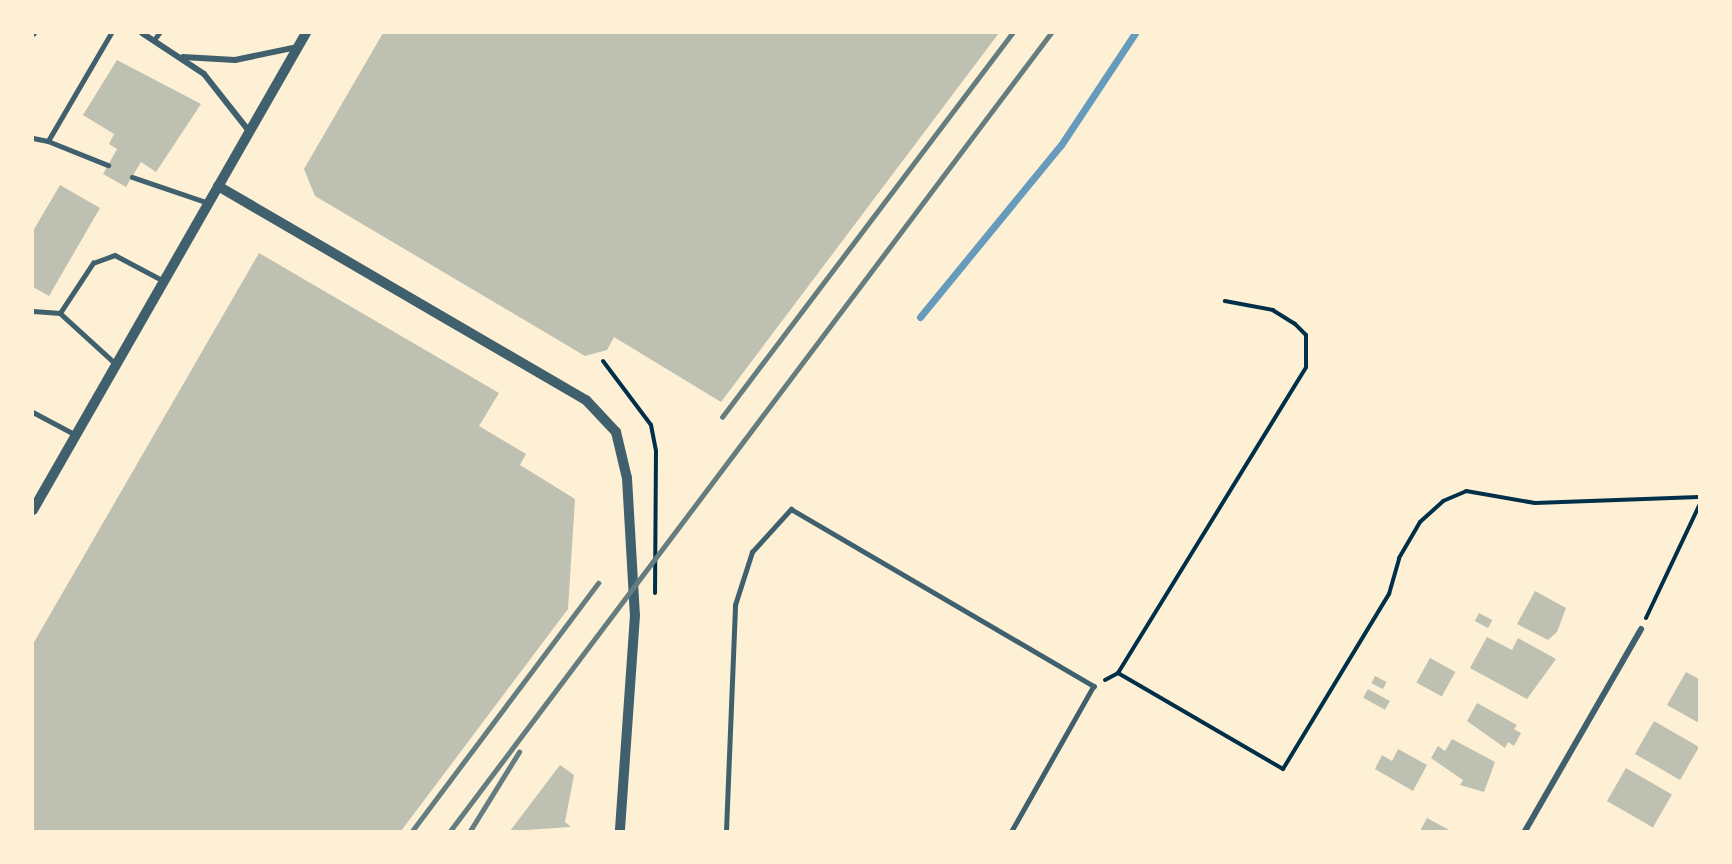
<!DOCTYPE html>
<style>
body{margin:0}
#map{position:relative;width:1732px;height:864px;overflow:hidden;background:#fdf0d5;font-family:"Archivo Narrow",sans-serif}
div>[style]{position:absolute}
.stream>*{height:7px;margin:-3.5px;padding:0 3.5px;transform-origin:3.5px;border-radius:3.5px;background:#669bbc}
.building>*{inset:0;background:#bec0b2;transform-origin:0 0}
.path>*{height:4px;margin:-2px;padding:0 2px;transform-origin:2px;border-radius:2px;background:#003049}
.service>*{height:4.5px;margin:-2.25px;padding:0 2.25px;transform-origin:2.25px;border-radius:2.25px;background:#3f606c}
.minor>*{height:6px;margin:-3px;padding:0 3px;transform-origin:3px;border-radius:3px;background:#3f606c}
.tertiary>*{height:10px;margin:-5px;padding:0 5px;transform-origin:5px;border-radius:5px;background:#3f606c}
.rail>*{height:4.5px;margin:-2.25px;padding:0 2.25px;transform-origin:2.25px;border-radius:2.25px;background:#657d81}
span{translate:-50% -50%;white-space:nowrap;text-align:center;line-height:1.15;-webkit-text-stroke:5px #fdf0d5;paint-order:stroke}
.frame{position:absolute;inset:0;border:34px solid #fdf0d5;pointer-events:none}
</style>
<div id="map">
<div class="stream">
<div style="left:920px;top:317px;width:222px;rotate:-50.7deg"></div>
<div style="left:1061px;top:145px;width:134px;rotate:-56.5deg"></div>
</div>
<div class="building">
<div style="clip-path:polygon(383px 33px,999px 33px,721px 402px,614px 337px,607px 350px,585px 356px,315px 196px,304px 169px)"></div>
<div style="clip-path:polygon(117px 60px,201px 104px,156px 172px,141px 162px,126px 187px,103px 174px,117px 149px,109px 144px,114px 134px,83px 115px)"></div>
<div style="clip-path:polygon(60px 185px,100px 208px,49px 296px,33px 287px,33px 231px)"></div>
<div style="clip-path:polygon(259px 253px,499px 393px,479px 426px,526px 454px,520px 465px,575px 499px,568px 609px,401px 831px,33px 831px,33px 644px)"></div>
<div style="clip-path:polygon(1535px 591px,1566px 608px,1557px 632px,1548px 640px,1517px 624px)"></div>
<div style="left:1479px;top:613px;width:15px;height:9px;rotate:28deg"></div>
<div style="clip-path:polygon(1487px 637px,1512px 650px,1518px 638px,1556px 659px,1527px 699px,1470px 668px)"></div>
<div style="left:1430px;top:658px;width:29px;height:28px;rotate:29deg"></div>
<div style="clip-path:polygon(1686px 672px,1699px 679px,1699px 723px,1667px 705px)"></div>
<div style="left:1375px;top:676px;width:13px;height:8px;rotate:27deg"></div>
<div style="left:1368px;top:689px;width:25px;height:10px;rotate:29deg"></div>
<div style="clip-path:polygon(1477px 703px,1517px 725px,1514px 729px,1521px 733px,1514px 746px,1508px 742px,1505px 748px,1467px 721px)"></div>
<div style="left:1654px;top:721px;width:52px;height:38px;rotate:30deg"></div>
<div style="clip-path:polygon(1452px 739px,1495px 762px,1484px 792px,1460px 785px,1463px 780px,1431px 758px,1438px 746px,1445px 751px)"></div>
<div style="clip-path:polygon(1398px 749px,1427px 765px,1413px 791px,1375px 769px,1382px 755px,1392px 761px)"></div>
<div style="clip-path:polygon(560px 765px,574px 775px,565px 822px,571px 827px,510px 831px)"></div>
<div style="left:1626px;top:768px;width:53px;height:38px;rotate:30deg"></div>
<div style="clip-path:polygon(1427px 818px,1451px 831px,1420px 831px)"></div>
</div>
<div class="path">
<div style="left:603px;top:361px;width:80px;rotate:53.1deg"></div>
<div style="left:651px;top:425px;width:26px;rotate:79deg"></div>
<div style="left:656px;top:451px;width:142px;rotate:90.4deg"></div>
<div style="left:1646px;top:618px;width:124px;rotate:-64.7deg"></div>
<div style="left:1118px;top:673px;width:191px;rotate:30.2deg"></div>
<div style="left:1283px;top:769px;width:205px;rotate:-58.8deg"></div>
<div style="left:1389px;top:594px;width:37px;rotate:-74deg"></div>
<div style="left:1399px;top:558px;width:42px;rotate:-59.7deg"></div>
<div style="left:1420px;top:522px;width:31px;rotate:-42deg"></div>
<div style="left:1443px;top:501px;width:25px;rotate:-23deg"></div>
<div style="left:1466px;top:491px;width:70px;rotate:9.9deg"></div>
<div style="left:1535px;top:503px;width:164px;rotate:-2.1deg"></div>
<div style="left:1105px;top:680px;width:15px;rotate:-28deg"></div>
<div style="left:1118px;top:673px;width:359px;rotate:-58.4deg"></div>
<div style="left:1306px;top:367px;width:32px;rotate:-90deg"></div>
<div style="left:1306px;top:335px;width:16px;rotate:-135deg"></div>
<div style="left:1295px;top:324px;width:26px;rotate:-148deg"></div>
<div style="left:1273px;top:310px;width:49px;rotate:-169.4deg"></div>
</div>
<div class="service">
<div style="left:33px;top:34px;width:1px;rotate:-45deg"></div>
<div style="left:154px;top:40px;width:9px;rotate:-54deg"></div>
<div style="left:33px;top:138px;width:15px;rotate:11deg"></div>
<div style="left:48px;top:141px;width:125px;rotate:-59.7deg"></div>
<div style="left:48px;top:141px;width:65px;rotate:21.8deg"></div>
<div style="left:132px;top:177px;width:81px;rotate:18.7deg"></div>
<div style="left:33px;top:311px;width:27px;rotate:4deg"></div>
<div style="left:60px;top:313px;width:60px;rotate:-56.6deg"></div>
<div style="left:93px;top:263px;width:23px;rotate:-20deg"></div>
<div style="left:115px;top:255px;width:55px;rotate:28deg"></div>
<div style="left:60px;top:313px;width:74px;rotate:42.3deg"></div>
<div style="left:33px;top:412px;width:49px;rotate:28.1deg"></div>
<div style="left:726px;top:831px;width:226px;rotate:-87.7deg"></div>
<div style="left:735px;top:605px;width:56px;rotate:-72.2deg"></div>
<div style="left:752px;top:552px;width:58px;rotate:-47.8deg"></div>
<div style="left:791px;top:509px;width:351px;rotate:30.3deg"></div>
<div style="left:1094px;top:686px;width:167px;rotate:119.5deg"></div>
</div>
<div class="minor">
<div style="left:142px;top:33px;width:74px;rotate:33.5deg"></div>
<div style="left:204px;top:74px;width:73px;rotate:51.7deg"></div>
<div style="left:183px;top:57px;width:52px;rotate:3.3deg"></div>
<div style="left:235px;top:60px;width:63px;rotate:-11.8deg"></div>
<div style="left:1525px;top:831px;width:233px;rotate:-60.1deg"></div>
</div>
<div class="tertiary">
<div style="left:218px;top:186px;width:426px;rotate:30.2deg"></div>
<div style="left:586px;top:400px;width:44px;rotate:46.8deg"></div>
<div style="left:616px;top:432px;width:47px;rotate:76.6deg"></div>
<div style="left:627px;top:478px;width:137px;rotate:86.7deg"></div>
<div style="left:635px;top:615px;width:217px;rotate:94deg"></div>
<div style="left:33px;top:510px;width:550px;rotate:-60.22deg"></div>
</div>
<div class="rail">
<div style="left:722px;top:417px;width:481px;rotate:-52.9deg"></div>
<div style="left:412px;top:831px;width:310px;rotate:-53.1deg"></div>
<div style="left:450px;top:831px;width:999px;rotate:-53.02deg"></div>
<div style="left:470px;top:831px;width:93px;rotate:-58.2deg"></div>
</div>
<div class="frame"></div>
</div>
